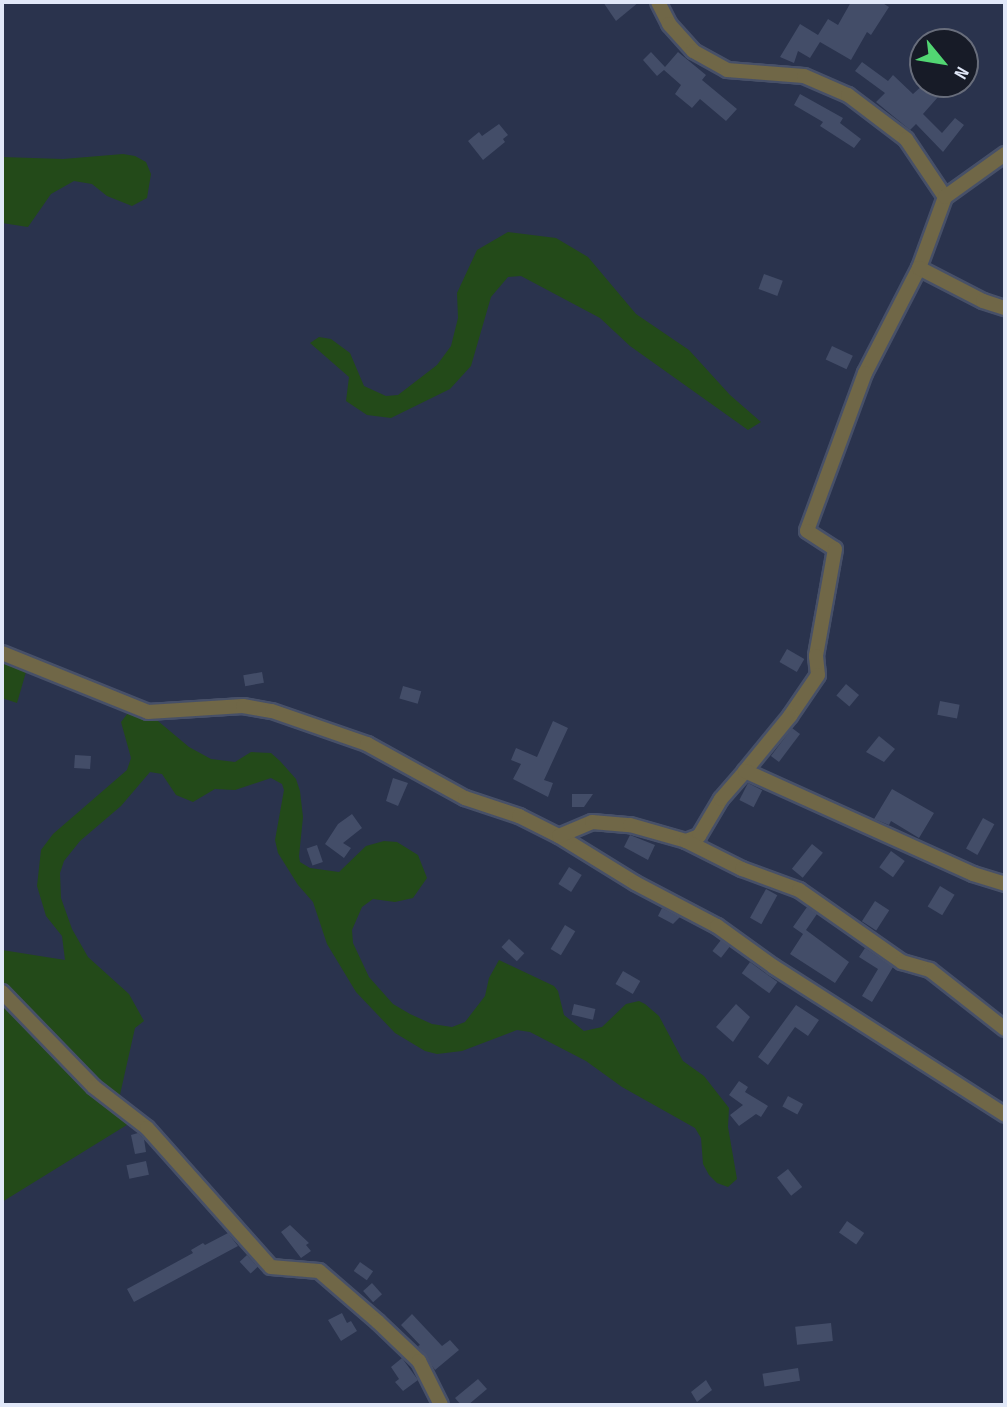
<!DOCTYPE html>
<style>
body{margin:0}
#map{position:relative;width:1007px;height:1407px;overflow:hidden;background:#2a334d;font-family:"Sofia Sans Condensed",sans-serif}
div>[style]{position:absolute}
.green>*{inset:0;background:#234a19}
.building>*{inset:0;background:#434d68;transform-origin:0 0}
.roads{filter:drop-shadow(2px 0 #475068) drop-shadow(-2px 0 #475068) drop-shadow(0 2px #475068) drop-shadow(0 -2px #475068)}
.street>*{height:14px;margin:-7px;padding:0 7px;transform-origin:7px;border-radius:7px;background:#706747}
span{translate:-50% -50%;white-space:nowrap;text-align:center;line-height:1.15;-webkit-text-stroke:5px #171b27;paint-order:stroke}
.frame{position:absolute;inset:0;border:4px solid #e1e8f8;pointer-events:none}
.north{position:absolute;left:909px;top:28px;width:70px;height:70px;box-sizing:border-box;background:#171b27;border:2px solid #686d7b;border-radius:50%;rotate:120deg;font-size:19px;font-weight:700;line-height:28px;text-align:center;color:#e1e8f8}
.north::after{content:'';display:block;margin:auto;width:24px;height:32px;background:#52d673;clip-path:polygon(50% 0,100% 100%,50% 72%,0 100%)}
</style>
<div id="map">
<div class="green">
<div style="clip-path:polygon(123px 154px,135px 156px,146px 162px,151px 174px,147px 198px,132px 206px,107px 196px,92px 184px,74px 181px,51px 194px,28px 227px,2px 223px,2px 157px,63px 159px)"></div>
<div style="clip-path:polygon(508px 232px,556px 238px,588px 257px,636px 314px,689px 350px,730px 395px,761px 422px,748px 430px,630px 346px,600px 318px,521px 276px,508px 277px,491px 297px,471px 366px,450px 389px,391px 418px,367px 415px,346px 401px,349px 377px,310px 343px,319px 337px,331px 339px,350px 353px,364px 386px,386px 396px,398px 395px,437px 365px,451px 346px,458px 318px,457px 293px,477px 250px)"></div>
<div style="clip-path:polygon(2px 662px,26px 672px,17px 703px,2px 698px)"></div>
<div style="clip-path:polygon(128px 713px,152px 716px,189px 747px,211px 759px,235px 762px,251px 752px,271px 753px,280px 761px,296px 779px,300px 791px,303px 817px,299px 856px,300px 862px,310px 868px,339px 872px,366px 846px,384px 841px,397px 842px,418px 855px,427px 878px,413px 898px,395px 902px,373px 899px,362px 907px,352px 930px,353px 943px,369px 977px,393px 1004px,410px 1014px,432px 1024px,452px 1027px,465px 1022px,485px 996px,489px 978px,499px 960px,554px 986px,558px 991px,564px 1015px,584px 1031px,602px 1027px,626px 1004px,639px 1001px,645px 1004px,659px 1016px,683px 1061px,704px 1076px,729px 1108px,728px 1127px,737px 1179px,728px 1187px,717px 1183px,709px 1175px,703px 1164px,701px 1138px,695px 1128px,622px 1087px,586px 1061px,530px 1032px,517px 1030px,462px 1051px,437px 1054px,425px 1051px,395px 1033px,356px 992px,327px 944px,313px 902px,298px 885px,278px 853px,275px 840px,284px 790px,282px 784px,271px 778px,235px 790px,215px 789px,193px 802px,176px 795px,162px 774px,150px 772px,121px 806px,80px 841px,64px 861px,60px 873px,61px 898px,72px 929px,88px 957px,129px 994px,144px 1021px,135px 1028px,119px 1099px,97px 1084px,2px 989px,2px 950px,65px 960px,62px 936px,46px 916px,37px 886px,41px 850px,53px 834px,127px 770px,131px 758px,121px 722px)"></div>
<div style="clip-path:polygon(2px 1003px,88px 1092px,130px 1123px,2px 1202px)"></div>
</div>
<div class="building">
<div style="clip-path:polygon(603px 2px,639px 2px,616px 21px)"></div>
<div style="clip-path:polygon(851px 2px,881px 2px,889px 7px,871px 35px,867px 32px,851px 60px,820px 42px,810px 58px,798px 51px,794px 63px,780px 57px,800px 24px,818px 35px,828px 19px,838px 25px)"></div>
<div style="clip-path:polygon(651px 52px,665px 67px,678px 52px,706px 75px,702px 80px,737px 109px,726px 121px,700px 99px,692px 108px,675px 94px,681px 85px,664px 70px,657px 76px,643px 60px)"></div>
<div style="clip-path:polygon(862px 62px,888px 81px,893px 75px,913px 94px,924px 84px,938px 97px,923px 114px,942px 133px,955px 118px,964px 125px,943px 152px,916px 124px,910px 130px,876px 102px,885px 93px,855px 71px)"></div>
<div style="clip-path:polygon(800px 94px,843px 118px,840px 123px,861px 139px,854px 148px,820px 126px,823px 122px,794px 105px)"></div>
<div style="clip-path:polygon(499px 124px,508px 135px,503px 139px,505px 142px,483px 160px,468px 141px,479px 132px,482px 136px)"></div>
<div style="left:764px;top:274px;width:20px;height:16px;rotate:20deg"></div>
<div style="left:832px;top:346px;width:23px;height:15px;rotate:25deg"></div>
<div style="left:787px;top:649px;width:20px;height:15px;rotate:30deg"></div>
<div style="left:262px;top:672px;width:11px;height:19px;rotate:80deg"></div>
<div style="left:846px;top:684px;width:17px;height:15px;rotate:40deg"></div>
<div style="left:403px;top:686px;width:19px;height:13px;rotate:16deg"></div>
<div style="left:940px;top:701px;width:20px;height:14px;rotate:11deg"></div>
<div style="clip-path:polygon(553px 721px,568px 728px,544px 780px,553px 783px,548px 797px,513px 779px,521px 764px,511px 760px,516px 748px,537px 757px)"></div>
<div style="left:792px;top:728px;width:10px;height:35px;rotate:37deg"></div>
<div style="clip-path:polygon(879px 736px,895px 749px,884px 762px,866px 752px)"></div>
<div style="left:75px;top:755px;width:16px;height:13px;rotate:4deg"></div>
<div style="clip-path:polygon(393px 778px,408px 783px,398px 806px,386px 801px)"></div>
<div style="left:748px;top:783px;width:16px;height:19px;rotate:27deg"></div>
<div style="clip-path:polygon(892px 789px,934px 813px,919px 838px,891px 821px,889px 825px,874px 819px)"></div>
<div style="clip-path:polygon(572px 794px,593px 794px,584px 807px,572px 807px)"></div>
<div style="clip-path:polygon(352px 814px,362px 828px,343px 843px,351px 848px,344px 858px,325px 844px,338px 824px)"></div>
<div style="left:983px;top:818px;width:13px;height:35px;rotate:29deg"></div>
<div style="clip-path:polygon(630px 835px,655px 845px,648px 860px,624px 847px)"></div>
<div style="left:812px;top:844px;width:14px;height:32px;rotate:39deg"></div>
<div style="left:317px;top:845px;width:18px;height:11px;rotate:71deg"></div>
<div style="left:891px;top:851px;width:17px;height:20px;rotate:36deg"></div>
<div style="left:569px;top:867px;width:15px;height:20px;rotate:32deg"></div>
<div style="left:940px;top:886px;width:17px;height:24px;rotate:31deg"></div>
<div style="left:766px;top:889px;width:13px;height:33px;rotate:29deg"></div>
<div style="left:875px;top:901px;width:17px;height:24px;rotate:33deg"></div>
<div style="clip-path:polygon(807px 907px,817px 914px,806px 930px,849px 962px,835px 983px,790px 954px,803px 934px,793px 927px)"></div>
<div style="clip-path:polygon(662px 908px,680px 917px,673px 924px,658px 916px)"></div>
<div style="left:565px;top:925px;width:12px;height:28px;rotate:31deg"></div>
<div style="left:509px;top:939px;width:21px;height:11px;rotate:43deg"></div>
<div style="left:721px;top:940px;width:11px;height:14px;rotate:38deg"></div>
<div style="clip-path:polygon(865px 948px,893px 967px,872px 1002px,862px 996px,878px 969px,859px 957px)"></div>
<div style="left:750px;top:962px;width:34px;height:14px;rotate:36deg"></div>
<div style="left:623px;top:971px;width:20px;height:15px;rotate:30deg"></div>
<div style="left:574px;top:1004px;width:22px;height:11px;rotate:13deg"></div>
<div style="clip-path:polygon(736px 1004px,750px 1017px,733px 1042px,716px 1027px)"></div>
<div style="clip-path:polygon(796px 1005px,819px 1020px,808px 1036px,795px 1027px,768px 1065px,758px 1057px)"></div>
<div style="clip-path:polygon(739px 1081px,748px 1087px,745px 1092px,768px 1106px,761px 1117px,756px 1114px,739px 1126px,730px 1115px,743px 1105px,729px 1095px)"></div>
<div style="left:788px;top:1096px;width:17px;height:12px;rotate:28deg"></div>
<div style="clip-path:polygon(138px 1133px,144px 1139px,146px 1152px,135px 1154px,131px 1135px)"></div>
<div style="left:146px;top:1161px;width:14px;height:20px;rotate:78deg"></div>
<div style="left:788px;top:1169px;width:23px;height:14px;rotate:52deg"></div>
<div style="left:847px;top:1221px;width:21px;height:14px;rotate:35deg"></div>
<div style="clip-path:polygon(290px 1225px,309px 1243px,306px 1245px,311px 1251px,301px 1258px,281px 1232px)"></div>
<div style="clip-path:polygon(228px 1233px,238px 1246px,134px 1302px,127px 1289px,193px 1253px,191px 1250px,203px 1243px,205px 1245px)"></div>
<div style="left:247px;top:1255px;width:16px;height:10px;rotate:47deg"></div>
<div style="left:360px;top:1262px;width:16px;height:11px;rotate:35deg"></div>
<div style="left:372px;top:1283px;width:15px;height:12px;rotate:48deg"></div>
<div style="clip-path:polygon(342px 1313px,347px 1323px,351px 1321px,357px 1331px,341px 1341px,328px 1320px)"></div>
<div style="clip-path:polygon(412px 1314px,442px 1346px,450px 1340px,459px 1350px,435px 1370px,418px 1346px,420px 1345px,401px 1325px)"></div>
<div style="left:831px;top:1323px;width:18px;height:36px;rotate:84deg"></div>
<div style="clip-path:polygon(402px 1358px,418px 1380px,403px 1391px,395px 1382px,399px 1379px,391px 1367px)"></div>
<div style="left:798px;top:1368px;width:13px;height:36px;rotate:81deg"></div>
<div style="clip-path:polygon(478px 1379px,487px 1389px,468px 1405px,461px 1405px,455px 1398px)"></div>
<div style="clip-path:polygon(706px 1380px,712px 1390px,697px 1402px,691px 1392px)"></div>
</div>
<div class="roads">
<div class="street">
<div style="left:658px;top:2px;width:25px;rotate:63deg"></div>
<div style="left:669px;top:24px;width:36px;rotate:48deg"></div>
<div style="left:693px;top:51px;width:39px;rotate:29deg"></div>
<div style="left:727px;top:70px;width:77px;rotate:4.5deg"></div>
<div style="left:804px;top:76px;width:48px;rotate:23.4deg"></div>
<div style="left:848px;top:95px;width:73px;rotate:37.2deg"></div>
<div style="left:906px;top:139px;width:70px;rotate:56.1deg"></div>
<div style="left:945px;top:197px;width:76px;rotate:110.1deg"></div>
<div style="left:919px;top:268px;width:118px;rotate:117.2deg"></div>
<div style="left:865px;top:373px;width:168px;rotate:110.2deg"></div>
<div style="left:807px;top:531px;width:33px;rotate:33deg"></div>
<div style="left:835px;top:549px;width:109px;rotate:100.1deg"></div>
<div style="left:816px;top:656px;width:19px;rotate:84deg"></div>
<div style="left:818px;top:675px;width:50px;rotate:124.3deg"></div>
<div style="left:790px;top:716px;width:71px;rotate:129.3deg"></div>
<div style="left:945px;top:197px;width:74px;rotate:-35.6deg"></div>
<div style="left:919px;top:268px;width:72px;rotate:27.3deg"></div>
<div style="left:983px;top:301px;width:23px;rotate:18deg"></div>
<div style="left:2px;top:653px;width:157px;rotate:22deg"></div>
<div style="left:148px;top:712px;width:95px;rotate:-3.6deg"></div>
<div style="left:243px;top:706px;width:29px;rotate:10deg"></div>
<div style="left:272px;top:711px;width:101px;rotate:19.2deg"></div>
<div style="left:367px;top:744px;width:112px;rotate:28.9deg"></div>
<div style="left:465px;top:798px;width:57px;rotate:18.4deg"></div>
<div style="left:519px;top:816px;width:45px;rotate:26.6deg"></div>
<div style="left:559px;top:836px;width:89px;rotate:31.7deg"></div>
<div style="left:635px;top:883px;width:93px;rotate:27.7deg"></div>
<div style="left:717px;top:926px;width:70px;rotate:35.7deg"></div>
<div style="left:774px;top:967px;width:274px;rotate:32.6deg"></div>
<div style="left:559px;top:836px;width:36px;rotate:-23deg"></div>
<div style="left:592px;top:822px;width:38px;rotate:5deg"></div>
<div style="left:630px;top:825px;width:58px;rotate:15.9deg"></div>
<div style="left:686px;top:841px;width:14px;rotate:-21deg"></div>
<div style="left:699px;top:836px;width:43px;rotate:-59.3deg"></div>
<div style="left:721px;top:799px;width:37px;rotate:-49deg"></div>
<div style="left:745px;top:771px;width:250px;rotate:24.3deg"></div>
<div style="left:973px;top:874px;width:34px;rotate:17deg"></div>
<div style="left:686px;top:841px;width:63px;rotate:26.6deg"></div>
<div style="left:742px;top:869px;width:61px;rotate:20.2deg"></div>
<div style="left:799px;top:890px;width:126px;rotate:35deg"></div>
<div style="left:902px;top:962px;width:29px;rotate:16deg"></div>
<div style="left:930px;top:970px;width:95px;rotate:38.2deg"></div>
<div style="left:2px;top:992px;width:132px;rotate:45.9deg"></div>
<div style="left:94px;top:1087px;width:67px;rotate:37.7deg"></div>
<div style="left:147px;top:1128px;width:186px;rotate:48.3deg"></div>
<div style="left:271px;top:1267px;width:48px;rotate:4.8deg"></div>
<div style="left:319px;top:1271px;width:78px;rotate:40.8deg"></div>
<div style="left:378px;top:1322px;width:57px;rotate:43.6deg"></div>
<div style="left:419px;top:1361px;width:49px;rotate:63.4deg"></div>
</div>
</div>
<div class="frame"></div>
<div class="north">N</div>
</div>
